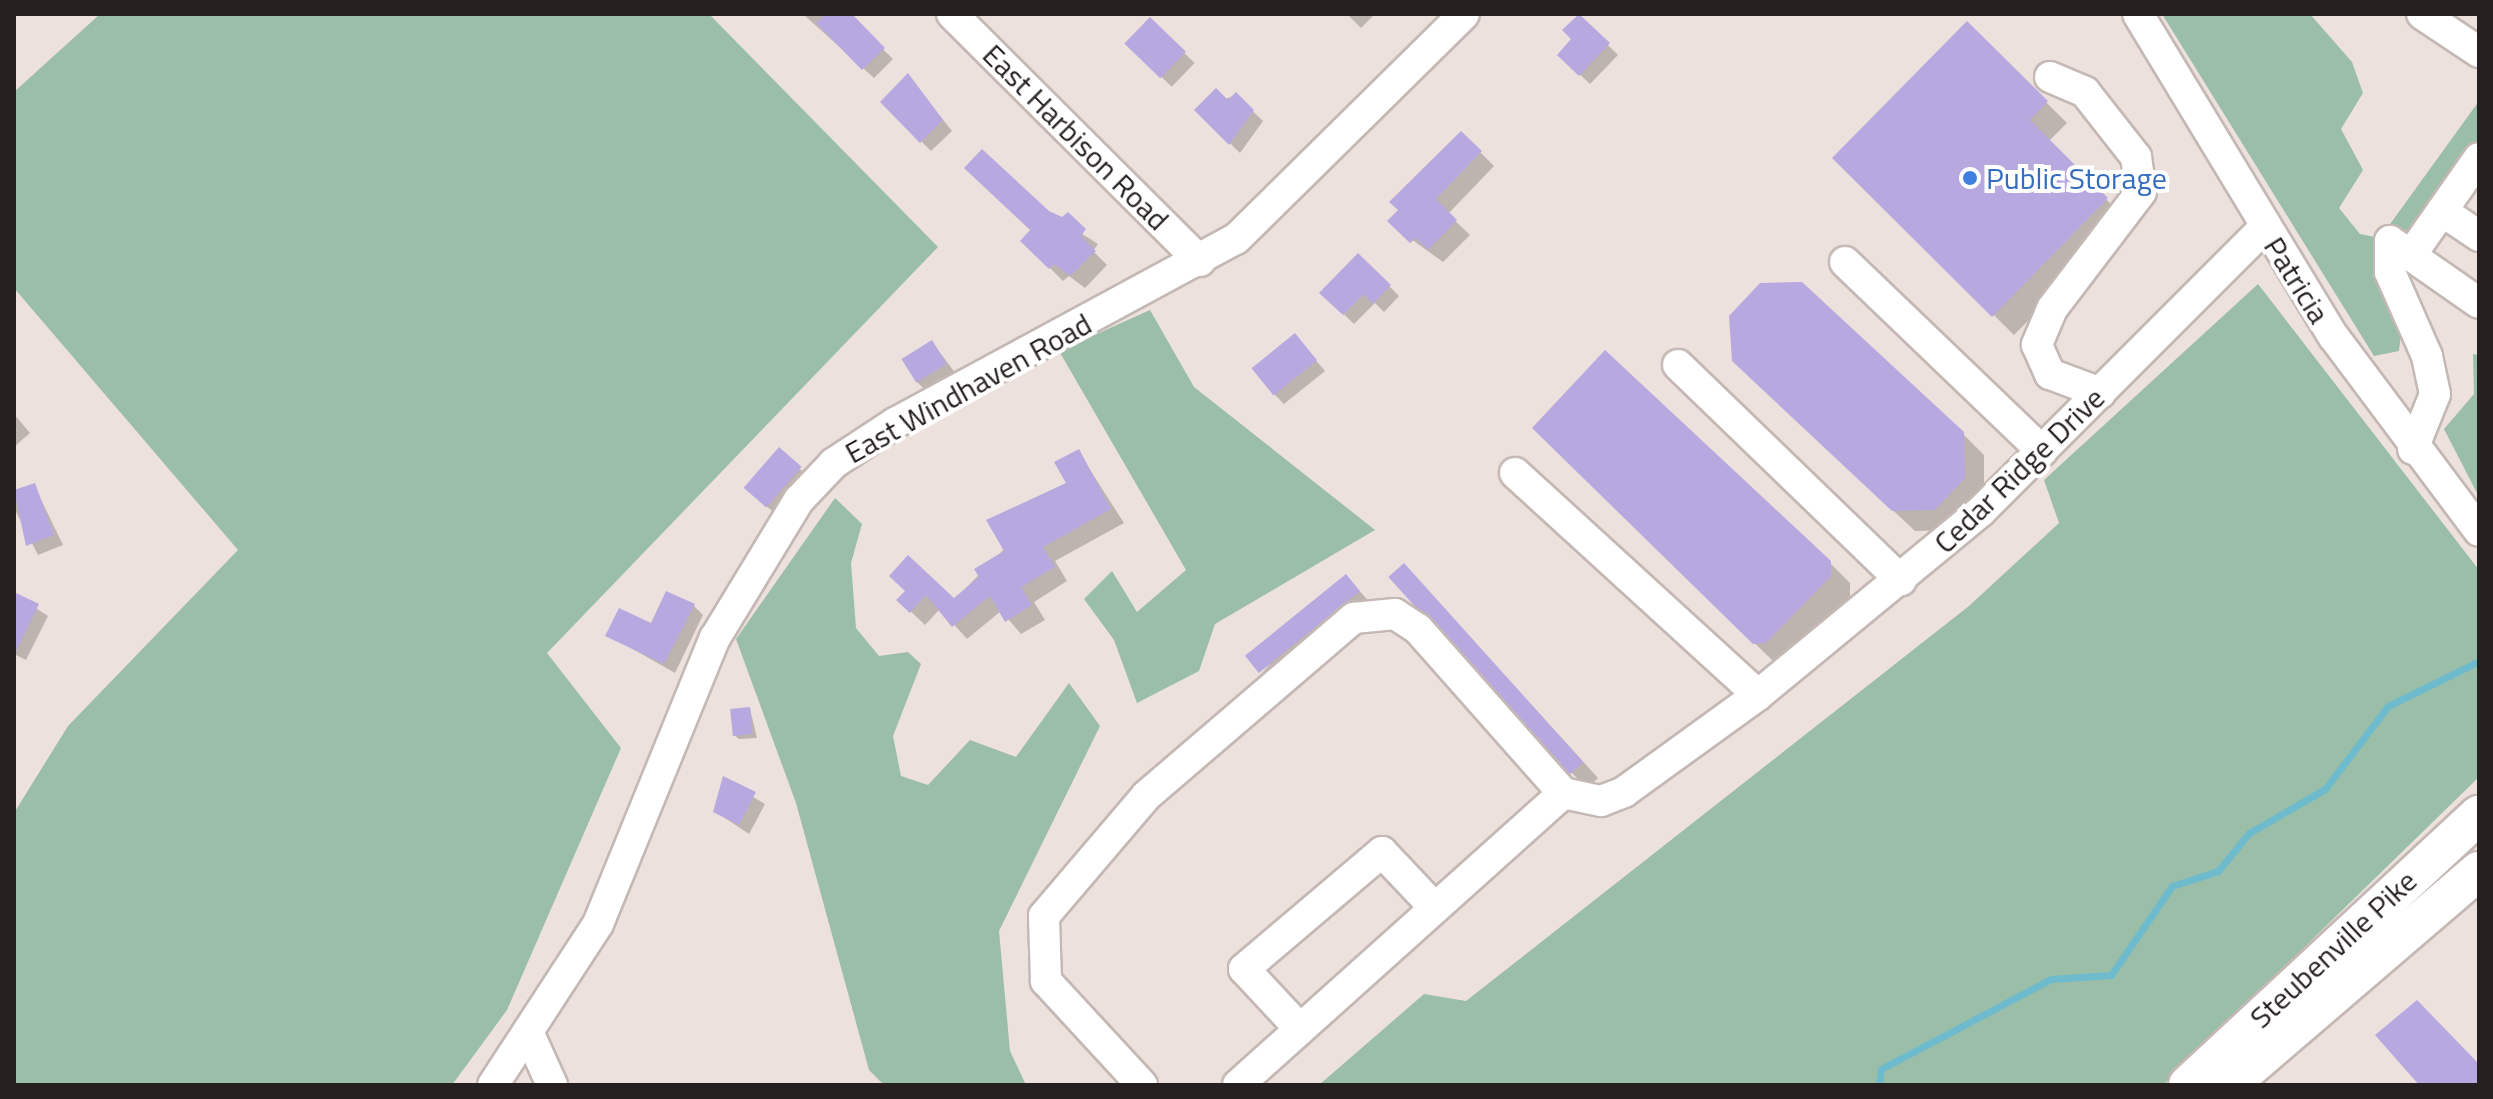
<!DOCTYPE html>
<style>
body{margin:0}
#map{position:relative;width:2493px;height:1099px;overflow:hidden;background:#ede1dd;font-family:"Titillium Web",sans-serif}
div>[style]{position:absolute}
.green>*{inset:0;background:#9abea8}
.shadow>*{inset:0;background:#0003;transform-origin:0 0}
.stream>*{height:7px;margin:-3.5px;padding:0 3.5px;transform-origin:3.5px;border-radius:3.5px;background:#6ebbcd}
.building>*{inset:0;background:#b7a8e0;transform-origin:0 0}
.roads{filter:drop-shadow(2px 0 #c4b8b4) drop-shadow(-2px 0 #c4b8b4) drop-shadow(0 2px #c4b8b4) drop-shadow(0 -2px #c4b8b4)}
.minor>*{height:30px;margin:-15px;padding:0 15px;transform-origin:15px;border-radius:15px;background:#fff}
.major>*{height:38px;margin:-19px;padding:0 19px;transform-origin:19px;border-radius:19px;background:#fff}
.dots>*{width:22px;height:22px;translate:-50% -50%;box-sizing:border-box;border:4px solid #fff;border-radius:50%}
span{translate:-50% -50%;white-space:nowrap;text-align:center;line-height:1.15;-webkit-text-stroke:8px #fff;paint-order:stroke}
.street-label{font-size:30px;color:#25201f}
.shop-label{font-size:30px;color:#366cbe}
.left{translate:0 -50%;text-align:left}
.frame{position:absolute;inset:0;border:16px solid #25201f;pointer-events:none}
</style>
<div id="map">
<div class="green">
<div style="clip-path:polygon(100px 14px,709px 14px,938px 247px,547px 653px,621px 748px,507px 1010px,452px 1085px,14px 1085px,14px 813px,68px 726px,238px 550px,14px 288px,14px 92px)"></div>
<div style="clip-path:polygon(2162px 14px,2310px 14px,2352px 62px,2363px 93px,2341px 129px,2363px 170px,2339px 208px,2360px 234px,2380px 238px,2479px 101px,2479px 146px,2409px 265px,2399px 351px,2374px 356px)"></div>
<div style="clip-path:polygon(2258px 284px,2479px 570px,2479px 777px,2163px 1085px,1319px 1085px,1424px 994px,1466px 1001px,1969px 606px,2059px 523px,2044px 480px)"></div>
<div style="clip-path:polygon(1150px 310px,1194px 387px,1375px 530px,1215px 624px,1199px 671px,1137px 703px,1114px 640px,1084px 599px,1112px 571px,1137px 612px,1186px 570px,1059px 351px)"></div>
<div style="clip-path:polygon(2473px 354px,2479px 355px,2479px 497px,2444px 429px,2474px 394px)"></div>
<div style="clip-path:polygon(835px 498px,862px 524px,851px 563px,856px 628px,879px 656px,908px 652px,921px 664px,893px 736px,901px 776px,928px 785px,970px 740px,1016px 757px,1069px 683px,1100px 726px,999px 931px,1010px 1051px,1026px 1085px,884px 1085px,869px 1070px,796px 803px,736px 639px)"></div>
</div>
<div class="shadow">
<div style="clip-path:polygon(803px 14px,847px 14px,893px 59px,874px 78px)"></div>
<div style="clip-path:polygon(1347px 14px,1373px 14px,1374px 15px,1361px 28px)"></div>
<div style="clip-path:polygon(1578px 16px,1618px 55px,1590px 84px,1559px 55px,1574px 39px)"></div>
<div style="left:1150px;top:20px;width:62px;height:33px;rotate:44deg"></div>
<div style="clip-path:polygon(1967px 24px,2067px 123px,2048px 142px,2127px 220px,2014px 335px,1835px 158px)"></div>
<div style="clip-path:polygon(908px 76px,952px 131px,931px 151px,882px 102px)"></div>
<div style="clip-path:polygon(1236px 95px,1263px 121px,1240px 153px,1196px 110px)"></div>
<div style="clip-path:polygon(1461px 133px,1494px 166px,1448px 214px,1470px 235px,1443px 262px,1404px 234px)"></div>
<div style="clip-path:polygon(1048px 212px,1098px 244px,1093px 251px,1107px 265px,1085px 288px,1069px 276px,1063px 281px,1023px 241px)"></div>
<div style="clip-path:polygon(1358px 255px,1399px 296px,1384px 312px,1375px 303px,1354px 324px,1322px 293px)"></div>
<div style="clip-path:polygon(1295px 336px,1325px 371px,1284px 404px,1274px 394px)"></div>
<div style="clip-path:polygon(932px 342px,956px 374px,927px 392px,917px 382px)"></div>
<div style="clip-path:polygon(1755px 381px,1963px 434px,1984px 455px,1984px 498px,1955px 530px,1915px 531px)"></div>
<div style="clip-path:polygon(14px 414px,30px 433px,14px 447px)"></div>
<div style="clip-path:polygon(1535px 428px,1829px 562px,1850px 583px,1850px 597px,1787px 663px,1775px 663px)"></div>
<div style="clip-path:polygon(779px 450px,811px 479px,778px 516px,756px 497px)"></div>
<div style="clip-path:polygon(1078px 451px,1124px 523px,1055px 561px,1067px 581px,1034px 602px,1045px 620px,1021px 634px,1001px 611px,967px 639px,940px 609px,925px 625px,899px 600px,908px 591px,954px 600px,1068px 484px)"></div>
<div style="clip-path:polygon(34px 485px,63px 545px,38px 555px,14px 508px,14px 492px)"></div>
<div style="clip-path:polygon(1346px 576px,1374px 607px,1277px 689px,1262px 673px)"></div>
<div style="clip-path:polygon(1419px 581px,1598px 778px,1587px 788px,1571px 772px)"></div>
<div style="clip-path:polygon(14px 594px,48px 616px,26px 660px,14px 654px)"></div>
<div style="clip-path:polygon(693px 605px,703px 615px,675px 673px,608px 635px,652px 626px)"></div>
<div style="clip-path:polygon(750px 709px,757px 738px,739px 739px,734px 735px)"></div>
<div style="clip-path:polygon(724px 779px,765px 804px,749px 834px,716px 812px)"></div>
</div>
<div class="stream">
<div style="left:1879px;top:1085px;width:16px;rotate:-83deg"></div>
<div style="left:1881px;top:1069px;width:192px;rotate:-27.9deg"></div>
<div style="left:2051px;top:979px;width:60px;rotate:-3.8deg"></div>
<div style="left:2111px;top:975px;width:108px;rotate:-55.6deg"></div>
<div style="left:2172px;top:886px;width:48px;rotate:-18.1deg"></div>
<div style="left:2218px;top:871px;width:49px;rotate:-50.8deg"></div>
<div style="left:2249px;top:833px;width:88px;rotate:-30.1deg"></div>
<div style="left:2325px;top:789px;width:104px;rotate:-52.8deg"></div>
<div style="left:2388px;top:706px;width:102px;rotate:-26.3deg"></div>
</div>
<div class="building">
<div style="clip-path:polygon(825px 14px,852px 14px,885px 48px,862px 70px,816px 23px)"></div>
<div style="clip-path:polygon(1579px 14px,1610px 43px,1579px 76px,1557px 55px,1571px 39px,1562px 30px)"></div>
<div style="left:1150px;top:17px;width:50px;height:37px;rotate:44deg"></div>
<div style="clip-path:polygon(1967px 21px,2048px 101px,2030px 120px,2108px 198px,1992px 317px,1832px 158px)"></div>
<div style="clip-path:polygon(908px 73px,943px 120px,920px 143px,880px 102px)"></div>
<div style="clip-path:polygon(1216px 88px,1228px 100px,1236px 92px,1254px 110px,1229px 145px,1194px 110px)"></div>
<div style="clip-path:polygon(1461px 131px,1482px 151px,1436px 199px,1457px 220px,1428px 250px,1416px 238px,1410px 243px,1387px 221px,1398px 210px,1389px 202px)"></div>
<div style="clip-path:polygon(982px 149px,1049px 211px,1062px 217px,1068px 212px,1086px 229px,1081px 236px,1096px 251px,1070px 276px,1054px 264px,1049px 269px,1020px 241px,1030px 230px,964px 168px)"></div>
<div style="clip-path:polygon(1358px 253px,1391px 285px,1373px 304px,1364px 294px,1343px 315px,1319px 293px)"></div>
<div style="clip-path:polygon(1802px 282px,1964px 432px,1965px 478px,1935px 510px,1892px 511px,1732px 361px,1729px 316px,1760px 283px)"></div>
<div style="left:1295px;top:333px;width:35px;height:56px;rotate:51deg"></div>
<div style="left:932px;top:340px;width:28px;height:36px;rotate:58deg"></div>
<div style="clip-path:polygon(1605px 350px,1831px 561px,1831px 576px,1766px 643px,1753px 644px,1532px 428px)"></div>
<div style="left:779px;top:447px;width:30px;height:54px;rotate:41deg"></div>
<div style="clip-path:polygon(1079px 449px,1111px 509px,1043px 547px,1055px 567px,1021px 587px,1032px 605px,1005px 622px,990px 596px,952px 627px,926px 595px,910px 613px,896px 600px,905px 591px,889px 576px,908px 555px,954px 598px,979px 577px,974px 569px,1004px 551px,986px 520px,1066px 483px,1054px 462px)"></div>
<div style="clip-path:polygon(35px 483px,54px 535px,26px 546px,14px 490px)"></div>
<div style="left:1404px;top:563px;width:268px;height:21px;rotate:48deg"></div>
<div style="left:1346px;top:574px;width:22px;height:130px;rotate:51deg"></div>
<div style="clip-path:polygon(666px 591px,695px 604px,664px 664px,605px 636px,619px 608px,651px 623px)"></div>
<div style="clip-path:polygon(14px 592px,39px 604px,14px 655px)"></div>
<div style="left:750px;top:707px;width:27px;height:20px;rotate:84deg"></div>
<div style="clip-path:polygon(723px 776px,756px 792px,739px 825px,713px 812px)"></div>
<div style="clip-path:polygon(2417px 1000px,2479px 1064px,2479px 1085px,2419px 1085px,2375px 1035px)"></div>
</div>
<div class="roads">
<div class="minor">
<div style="left:952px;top:14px;width:350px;rotate:44.9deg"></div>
<div style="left:2138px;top:14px;width:378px;rotate:58.8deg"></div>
<div style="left:2334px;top:337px;width:242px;rotate:53.2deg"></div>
<div style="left:2422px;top:14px;width:69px;rotate:33.7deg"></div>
<div style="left:2050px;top:77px;width:38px;rotate:23deg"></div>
<div style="left:2085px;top:92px;width:83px;rotate:51.9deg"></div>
<div style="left:2136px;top:157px;width:35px;rotate:82deg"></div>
<div style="left:2141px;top:192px;width:147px;rotate:127.3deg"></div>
<div style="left:2052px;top:309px;width:39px;rotate:113deg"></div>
<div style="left:2037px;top:345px;width:32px;rotate:66deg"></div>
<div style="left:2050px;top:374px;width:54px;rotate:20.4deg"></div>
<div style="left:2442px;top:211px;width:45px;rotate:34deg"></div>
<div style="left:2411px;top:255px;width:118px;rotate:-55deg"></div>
<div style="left:1845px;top:262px;width:273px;rotate:43.8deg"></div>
<div style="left:1678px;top:365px;width:310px;rotate:44deg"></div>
<div style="left:2413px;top:449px;width:59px;rotate:-68.2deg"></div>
<div style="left:2435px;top:394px;width:39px;rotate:-102deg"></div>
<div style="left:2427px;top:356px;width:92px;rotate:-113.8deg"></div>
<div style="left:2390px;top:272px;width:31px;rotate:-90deg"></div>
<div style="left:2390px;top:241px;width:108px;rotate:34.9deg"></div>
<div style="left:1515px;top:473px;width:329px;rotate:42.4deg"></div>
<div style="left:1300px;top:1029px;width:82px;rotate:-133deg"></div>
<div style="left:1244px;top:969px;width:181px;rotate:-40.3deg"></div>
<div style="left:1382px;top:852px;width:77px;rotate:46.6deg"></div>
<div style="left:529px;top:1034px;width:56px;rotate:65.7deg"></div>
<div style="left:493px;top:1085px;width:192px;rotate:-56.9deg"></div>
<div style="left:598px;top:924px;width:309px;rotate:-67.8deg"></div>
<div style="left:715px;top:638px;width:162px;rotate:-58.7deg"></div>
<div style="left:799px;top:500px;width:51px;rotate:-46.6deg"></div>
<div style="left:834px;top:463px;width:73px;rotate:-33.3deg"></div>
<div style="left:895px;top:423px;width:387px;rotate:-28.4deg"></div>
<div style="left:1236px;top:239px;width:320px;rotate:-44.6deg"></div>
<div style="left:1142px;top:1085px;width:142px;rotate:-132.7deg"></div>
<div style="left:1046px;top:981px;width:65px;rotate:-91.8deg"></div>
<div style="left:1044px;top:916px;width:157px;rotate:-49.6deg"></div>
<div style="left:1146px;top:796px;width:274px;rotate:-40.6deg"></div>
<div style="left:1354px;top:618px;width:41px;rotate:-5.6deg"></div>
<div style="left:1395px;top:614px;width:27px;rotate:33deg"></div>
<div style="left:1418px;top:629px;width:219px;rotate:48.5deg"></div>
<div style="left:1563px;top:793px;width:39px;rotate:12deg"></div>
<div style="left:1601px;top:801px;width:25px;rotate:-21deg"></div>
<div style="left:1624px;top:792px;width:165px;rotate:-35.9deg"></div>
<div style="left:1758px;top:695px;width:289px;rotate:-39.5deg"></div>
<div style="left:1981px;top:511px;width:400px;rotate:-45deg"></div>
<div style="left:1238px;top:1085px;width:437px;rotate:-41.9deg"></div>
</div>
<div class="major">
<div style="left:2188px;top:1085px;width:397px;rotate:-42.9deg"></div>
<div style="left:2229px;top:1085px;width:329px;rotate:-40.6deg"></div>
</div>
</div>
<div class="dots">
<div style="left:1970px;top:178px;background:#3f7fe0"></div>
</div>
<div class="street-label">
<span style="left:1076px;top:137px;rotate:45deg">East Harbison Road</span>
<span style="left:2297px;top:280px;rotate:58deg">Patricia</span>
<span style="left:968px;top:388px;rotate:-29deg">East Windhaven Road</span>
<span style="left:2019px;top:470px;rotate:-44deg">Cedar Ridge Drive</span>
<span style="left:2333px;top:949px;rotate:-43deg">Steubenville Pike</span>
</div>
<div class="shop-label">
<span class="left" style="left:1986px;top:178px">Public Storage</span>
</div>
<div class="frame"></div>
</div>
